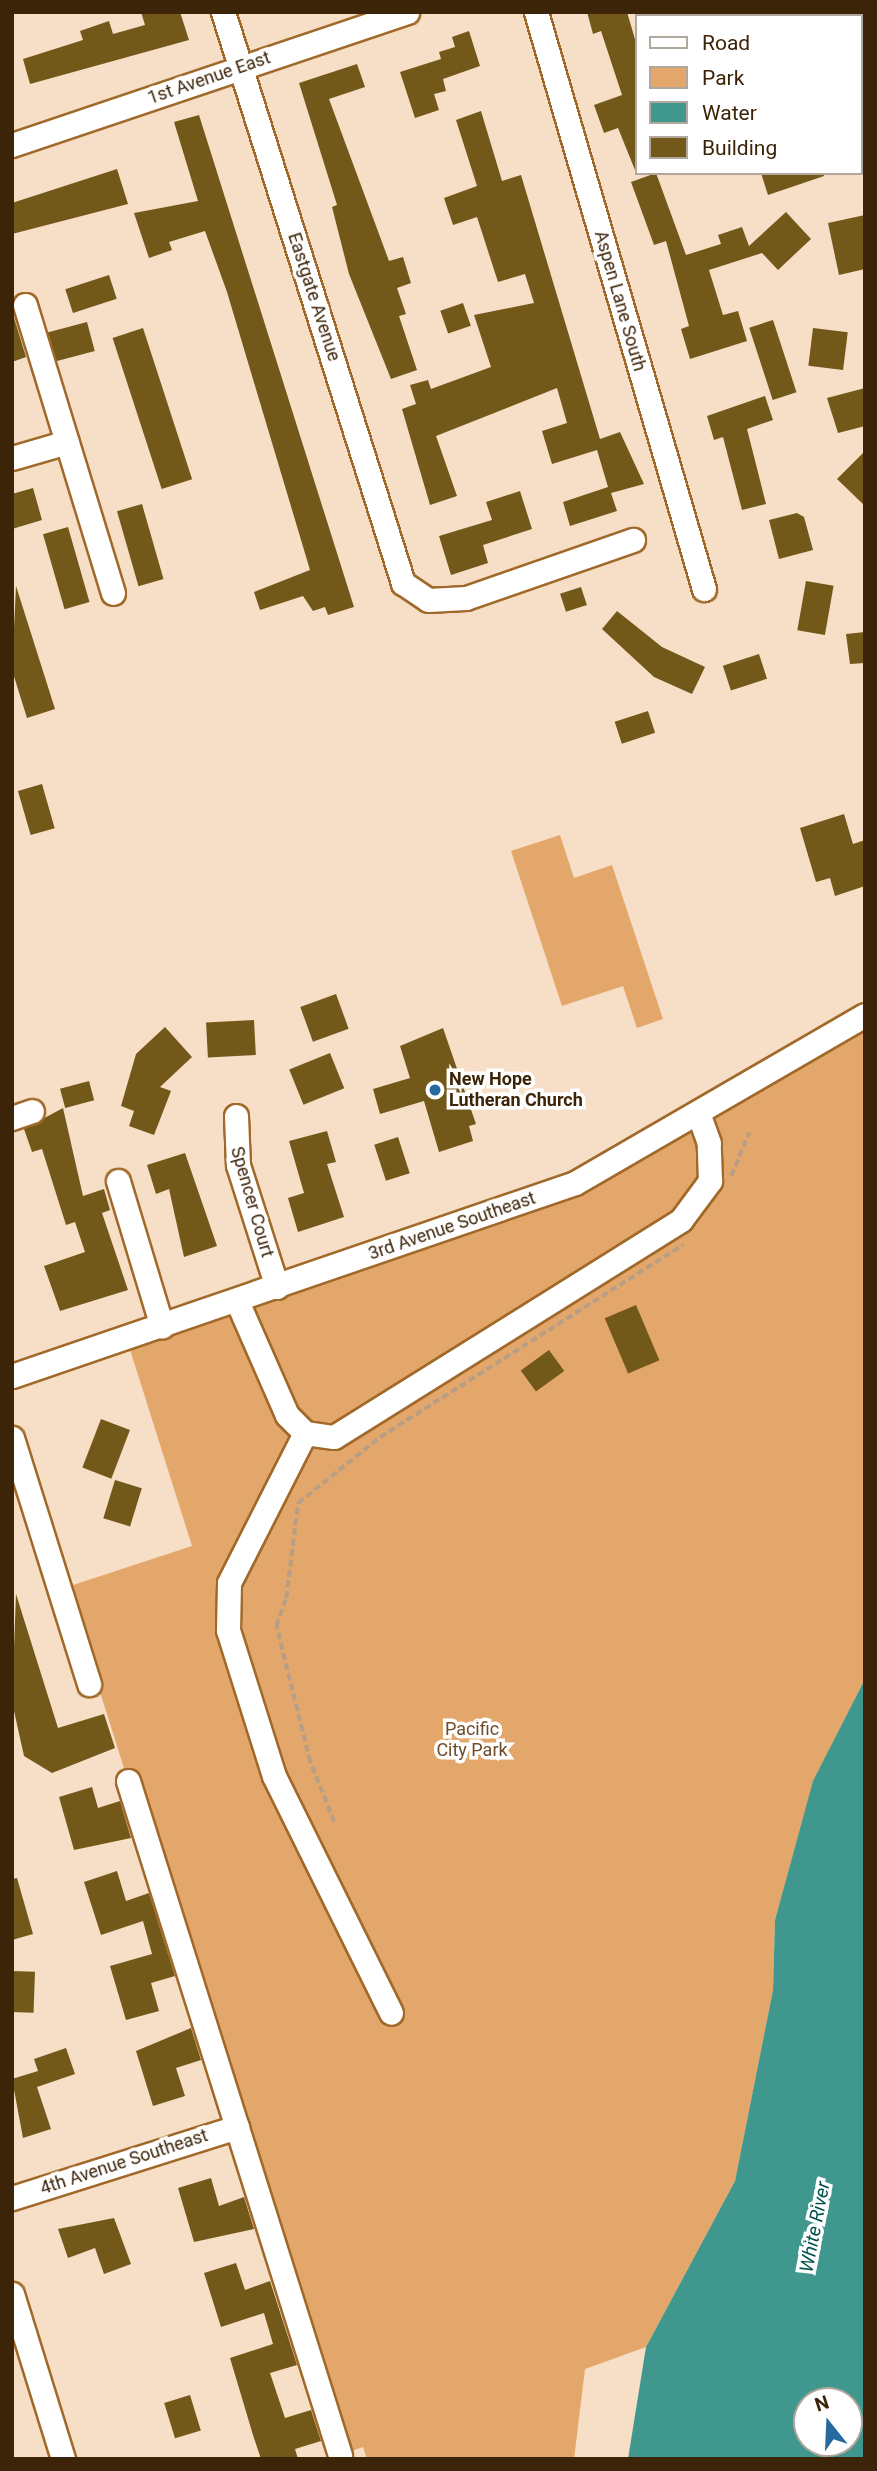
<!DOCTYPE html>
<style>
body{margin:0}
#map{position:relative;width:877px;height:2471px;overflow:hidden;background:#f7dec6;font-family:Roboto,sans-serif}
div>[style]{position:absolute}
.green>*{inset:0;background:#e3a76b}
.water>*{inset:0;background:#3f978e}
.building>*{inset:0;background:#72591a;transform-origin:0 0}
.path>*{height:3.5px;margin-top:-1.75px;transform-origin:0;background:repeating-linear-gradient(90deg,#b79e85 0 7px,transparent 0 10.5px)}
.roads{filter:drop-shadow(2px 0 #a16929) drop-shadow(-2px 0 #a16929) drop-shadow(0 2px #a16929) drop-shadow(0 -2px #a16929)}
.minor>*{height:23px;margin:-11.5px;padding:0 11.5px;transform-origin:11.5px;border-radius:11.5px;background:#fff}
.dots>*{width:19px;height:19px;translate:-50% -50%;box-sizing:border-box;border:4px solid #fff;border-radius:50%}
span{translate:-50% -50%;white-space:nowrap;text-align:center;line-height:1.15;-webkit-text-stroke:7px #fff;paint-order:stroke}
.street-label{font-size:18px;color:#3c2409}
.poi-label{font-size:18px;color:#3c2409;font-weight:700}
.left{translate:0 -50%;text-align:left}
.park-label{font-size:18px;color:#6e4c28}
.water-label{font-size:19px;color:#00514b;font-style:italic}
.frame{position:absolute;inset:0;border:14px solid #3c2409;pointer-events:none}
.legend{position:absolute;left:635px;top:14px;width:228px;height:161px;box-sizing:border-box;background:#fff;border:2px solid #b1a79d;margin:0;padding:9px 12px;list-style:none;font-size:21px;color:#3c2409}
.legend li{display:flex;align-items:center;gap:14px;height:35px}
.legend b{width:35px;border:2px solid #b1a79d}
.north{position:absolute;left:793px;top:2387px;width:70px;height:70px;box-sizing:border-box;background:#fff;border:2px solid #b1a79d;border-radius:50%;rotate:342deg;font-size:19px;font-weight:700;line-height:28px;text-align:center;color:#3c2409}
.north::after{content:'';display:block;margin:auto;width:24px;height:32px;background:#276aa0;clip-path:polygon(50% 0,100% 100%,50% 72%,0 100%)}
</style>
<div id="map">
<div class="green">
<div style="clip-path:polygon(560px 835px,574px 878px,612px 865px,663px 1019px,637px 1028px,623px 986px,562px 1006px,511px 851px)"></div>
<div style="clip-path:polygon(865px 1015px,865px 1679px,813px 1782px,775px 1920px,773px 1990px,735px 2181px,646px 2347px,585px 2369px,574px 2459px,367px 2459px,363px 2447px,340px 2455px,67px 1587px,192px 1546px,127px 1340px,575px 1183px)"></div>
</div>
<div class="water">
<div style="clip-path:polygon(evenodd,865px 1679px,865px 2459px,628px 2459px,646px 2347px,735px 2181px,773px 1990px,775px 1920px,813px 1781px,865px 1679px,807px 2401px,849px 2401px,849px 2443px,807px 2443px,807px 2401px)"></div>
</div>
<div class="building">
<div style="clip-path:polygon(141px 12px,180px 12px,189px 40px,30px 84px,23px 59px,83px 40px,80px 31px,109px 21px,113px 34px,145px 25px)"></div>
<div style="clip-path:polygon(587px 12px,627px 12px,637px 46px,637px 175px,618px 128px,604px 133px,594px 105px,622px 95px,601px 31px,593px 34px)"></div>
<div style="clip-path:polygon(469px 31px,480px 66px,443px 79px,446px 91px,434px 94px,439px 110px,415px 118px,400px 72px,441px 59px,439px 52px,455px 47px,452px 37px)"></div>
<div style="clip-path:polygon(357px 64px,365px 87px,329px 99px,389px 261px,403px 257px,411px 283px,397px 288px,406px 314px,399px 316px,417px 370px,391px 379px,349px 274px,332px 207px,337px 205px,299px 83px)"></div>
<div style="clip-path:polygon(481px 111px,502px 181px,521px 175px,600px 439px,620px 432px,644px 484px,611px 493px,617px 511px,570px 526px,563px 502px,608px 487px,597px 450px,552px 464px,542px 431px,567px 423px,557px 388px,436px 436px,457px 496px,430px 505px,402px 409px,416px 404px,410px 385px,428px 380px,431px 389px,491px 367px,474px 315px,534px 303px,525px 274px,498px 282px,477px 217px,453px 225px,444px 198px,477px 186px,456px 120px)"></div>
<div style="clip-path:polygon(199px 115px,354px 607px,328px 615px,325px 607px,313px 611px,303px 596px,260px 610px,254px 592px,310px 570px,227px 292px,205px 231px,169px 242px,172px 250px,149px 258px,134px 213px,198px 201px,174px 122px)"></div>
<div style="clip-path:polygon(117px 169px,128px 204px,12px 234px,12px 203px)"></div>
<div style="clip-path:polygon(656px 173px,686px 255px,721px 244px,718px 235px,742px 227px,749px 246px,786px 212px,811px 239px,778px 270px,762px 253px,709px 270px,723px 315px,738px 311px,747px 341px,690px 359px,681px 329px,689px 326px,666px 241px,654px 245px,631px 182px)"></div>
<div style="clip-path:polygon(761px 173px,823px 173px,824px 176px,768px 195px)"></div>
<div style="clip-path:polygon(865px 215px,865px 269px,839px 275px,828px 223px)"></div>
<div style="left:109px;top:275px;width:25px;height:46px;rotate:72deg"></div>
<div style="left:463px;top:303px;width:24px;height:24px;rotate:71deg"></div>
<div style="clip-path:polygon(12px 311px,26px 357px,12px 362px)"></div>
<div style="left:773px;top:320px;width:76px;height:25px;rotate:72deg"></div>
<div style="left:87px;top:322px;width:30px;height:41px;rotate:75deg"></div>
<div style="left:143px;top:328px;width:159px;height:32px;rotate:72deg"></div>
<div style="left:813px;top:328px;width:35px;height:38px;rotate:7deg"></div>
<div style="clip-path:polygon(865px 388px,865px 426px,838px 433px,827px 398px)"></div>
<div style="clip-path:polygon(765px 396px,773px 420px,747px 429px,766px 504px,742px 510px,723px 437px,714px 440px,707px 416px)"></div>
<div style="clip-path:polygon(865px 451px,865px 506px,837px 479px)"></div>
<div style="clip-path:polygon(33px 488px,42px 520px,12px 529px,12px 494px)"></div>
<div style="clip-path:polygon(520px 491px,532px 529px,483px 545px,488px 563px,451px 575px,439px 536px,492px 520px,486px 502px)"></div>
<div style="left:142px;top:504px;width:78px;height:26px;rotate:74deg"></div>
<div style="clip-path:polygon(797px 513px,804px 517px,813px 550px,779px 559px,769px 520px)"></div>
<div style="left:68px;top:527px;width:78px;height:26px;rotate:74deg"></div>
<div style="left:806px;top:581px;width:28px;height:50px;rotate:10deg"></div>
<div style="clip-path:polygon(16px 586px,55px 709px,27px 718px,12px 670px)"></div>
<div style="left:581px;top:587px;width:19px;height:22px;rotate:72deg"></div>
<div style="clip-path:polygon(617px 611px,662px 647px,705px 667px,692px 694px,654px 677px,602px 629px)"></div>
<div style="clip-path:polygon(865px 632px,865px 663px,850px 664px,846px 634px)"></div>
<div style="left:759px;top:654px;width:26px;height:38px;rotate:72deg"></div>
<div style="left:648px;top:711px;width:23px;height:35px;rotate:72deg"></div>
<div style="left:42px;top:784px;width:46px;height:25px;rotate:74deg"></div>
<div style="clip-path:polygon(844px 814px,853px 844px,865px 840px,865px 886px,835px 896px,830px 878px,816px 882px,800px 828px)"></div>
<div style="left:336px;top:994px;width:37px;height:38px;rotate:70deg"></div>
<div style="left:254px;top:1020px;width:35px;height:48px;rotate:87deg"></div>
<div style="clip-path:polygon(165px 1027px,192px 1057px,160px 1087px,171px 1091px,154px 1135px,129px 1126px,134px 1111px,121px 1106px,136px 1054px)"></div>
<div style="clip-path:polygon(443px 1028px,476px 1124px,469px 1126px,473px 1141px,439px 1152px,424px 1101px,380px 1114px,373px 1089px,410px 1078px,400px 1046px)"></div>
<div style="left:330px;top:1053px;width:38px;height:44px;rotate:68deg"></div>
<div style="left:89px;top:1081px;width:20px;height:30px;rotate:75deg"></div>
<div style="clip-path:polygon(63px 1108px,83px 1196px,104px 1189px,110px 1210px,102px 1213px,128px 1290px,60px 1311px,44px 1266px,85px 1252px,75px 1222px,66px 1225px,42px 1149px,32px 1152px,24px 1129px)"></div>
<div style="clip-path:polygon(327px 1131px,336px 1162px,327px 1164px,344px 1217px,298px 1232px,288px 1198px,304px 1193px,289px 1141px)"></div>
<div style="left:398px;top:1137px;width:38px;height:25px;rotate:72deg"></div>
<div style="clip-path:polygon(185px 1153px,217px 1246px,184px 1257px,169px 1189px,156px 1194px,147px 1165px)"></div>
<div style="left:636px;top:1305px;width:60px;height:34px;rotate:67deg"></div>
<div style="left:549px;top:1350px;width:26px;height:35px;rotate:54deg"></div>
<div style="left:101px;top:1419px;width:31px;height:52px;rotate:21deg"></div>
<div style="left:115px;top:1480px;width:28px;height:40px;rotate:17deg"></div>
<div style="clip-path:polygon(16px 1594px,58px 1728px,104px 1714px,115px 1748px,52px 1773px,24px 1756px,12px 1702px)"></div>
<div style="clip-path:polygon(92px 1787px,98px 1808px,120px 1801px,131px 1838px,74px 1850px,59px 1797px)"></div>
<div style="clip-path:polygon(117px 1871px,126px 1901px,149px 1893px,175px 1976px,151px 1983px,159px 2011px,126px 2020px,110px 1966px,152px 1954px,143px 1921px,101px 1935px,84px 1882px)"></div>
<div style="clip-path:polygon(17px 1878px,33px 1934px,12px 1940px,12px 1879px)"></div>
<div style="left:12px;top:1971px;width:23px;height:41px;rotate:2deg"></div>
<div style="clip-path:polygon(191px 2028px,201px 2060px,176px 2068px,185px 2096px,153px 2106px,136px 2051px)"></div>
<div style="clip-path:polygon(66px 2048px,75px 2074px,37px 2087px,51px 2129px,23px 2138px,12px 2079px,38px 2071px,34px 2059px)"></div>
<div style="clip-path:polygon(211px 2178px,219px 2206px,244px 2197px,254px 2229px,194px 2242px,178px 2188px)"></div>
<div style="clip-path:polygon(114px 2218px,131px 2264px,104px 2274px,95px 2248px,68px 2258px,58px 2229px)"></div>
<div style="clip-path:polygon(236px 2263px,245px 2290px,270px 2281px,297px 2365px,270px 2373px,285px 2418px,311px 2410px,321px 2441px,295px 2449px,298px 2459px,261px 2459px,253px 2435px,230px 2358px,273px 2344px,264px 2313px,221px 2327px,204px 2273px)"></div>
<div style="left:190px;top:2395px;width:37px;height:27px;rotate:73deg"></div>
</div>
<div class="path">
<div style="left:731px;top:1176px;width:47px;rotate:-67.3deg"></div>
<div style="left:334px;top:1822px;width:65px;rotate:-111.8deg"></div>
<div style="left:310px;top:1762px;width:140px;rotate:-104deg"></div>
<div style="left:276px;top:1626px;width:30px;rotate:-70deg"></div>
<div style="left:286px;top:1598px;width:96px;rotate:-82.8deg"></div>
<div style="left:298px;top:1503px;width:105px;rotate:-38.8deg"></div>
<div style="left:380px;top:1437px;width:359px;rotate:-32.4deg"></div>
</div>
<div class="roads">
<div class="minor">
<div style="left:223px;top:12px;width:599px;rotate:72.5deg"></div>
<div style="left:403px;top:583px;width:30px;rotate:34deg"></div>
<div style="left:428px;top:600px;width:38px;rotate:-3deg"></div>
<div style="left:466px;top:598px;width:177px;rotate:-19.2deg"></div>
<div style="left:536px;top:12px;width:601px;rotate:73.77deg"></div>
<div style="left:12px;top:145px;width:417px;rotate:-18.6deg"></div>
<div style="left:25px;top:305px;width:301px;rotate:73deg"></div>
<div style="left:12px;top:458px;width:57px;rotate:-16.2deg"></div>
<div style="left:236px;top:1116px;width:49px;rotate:87.7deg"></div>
<div style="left:238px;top:1165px;width:128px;rotate:72.3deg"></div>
<div style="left:12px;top:1118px;width:21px;rotate:-19deg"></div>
<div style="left:118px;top:1181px;width:152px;rotate:73.2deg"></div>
<div style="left:237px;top:1301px;width:124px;rotate:66.3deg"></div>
<div style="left:287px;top:1415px;width:25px;rotate:45deg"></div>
<div style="left:305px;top:1433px;width:29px;rotate:8deg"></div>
<div style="left:334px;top:1437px;width:409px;rotate:-32deg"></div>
<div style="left:681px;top:1220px;width:49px;rotate:-53.4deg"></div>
<div style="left:710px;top:1181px;width:38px;rotate:-92deg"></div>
<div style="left:709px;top:1143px;width:32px;rotate:-110deg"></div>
<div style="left:12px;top:1376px;width:595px;rotate:-18.92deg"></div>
<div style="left:575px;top:1183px;width:335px;rotate:-30.1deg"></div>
<div style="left:305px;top:1433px;width:168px;rotate:116.9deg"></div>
<div style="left:229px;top:1583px;width:47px;rotate:91.2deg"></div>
<div style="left:228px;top:1630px;width:153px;rotate:72.5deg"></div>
<div style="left:274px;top:1776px;width:264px;rotate:63.7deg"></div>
<div style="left:12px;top:1438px;width:258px;rotate:72.6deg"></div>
<div style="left:128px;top:1781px;width:707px;rotate:72.54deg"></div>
<div style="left:12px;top:2198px;width:236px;rotate:-17.5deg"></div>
<div style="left:12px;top:2294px;width:173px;rotate:72.8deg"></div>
</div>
</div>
<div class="dots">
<div style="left:435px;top:1090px;background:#276aa0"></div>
</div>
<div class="street-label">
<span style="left:209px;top:78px;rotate:-19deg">1st Avenue East</span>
<span style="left:314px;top:297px;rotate:72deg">Eastgate Avenue</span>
<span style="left:620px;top:301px;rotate:74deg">Aspen Lane South</span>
<span style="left:252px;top:1202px;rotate:74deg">Spencer Court</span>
<span style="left:452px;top:1226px;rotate:-19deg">3rd Avenue Southeast</span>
<span style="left:124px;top:2162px;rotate:-18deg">4th Avenue Southeast</span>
</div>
<div class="poi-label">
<span class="left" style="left:449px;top:1090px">New Hope<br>Lutheran Church</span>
</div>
<div class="park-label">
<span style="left:472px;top:1740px">Pacific<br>City Park</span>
</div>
<div class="water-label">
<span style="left:815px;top:2227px;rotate:-79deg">White River</span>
</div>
<div class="frame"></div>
<ul class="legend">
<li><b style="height:9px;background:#fff"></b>Road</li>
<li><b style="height:19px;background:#e3a76b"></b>Park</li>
<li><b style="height:19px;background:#3f978e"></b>Water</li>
<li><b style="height:19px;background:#72591a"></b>Building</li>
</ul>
<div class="north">N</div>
</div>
